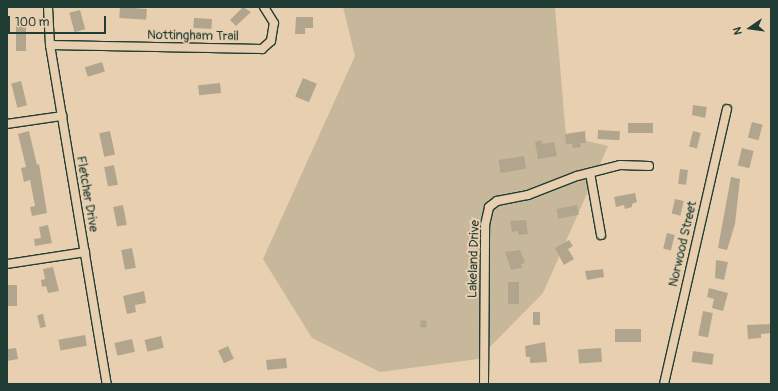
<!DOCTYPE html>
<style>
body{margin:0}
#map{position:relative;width:778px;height:391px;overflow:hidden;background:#e8cfb0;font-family:Pangolin,sans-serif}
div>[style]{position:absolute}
.green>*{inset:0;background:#c7b79b}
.building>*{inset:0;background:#b1a68d;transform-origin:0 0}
.roads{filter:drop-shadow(1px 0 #1f3d34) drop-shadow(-1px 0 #1f3d34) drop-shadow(0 1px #1f3d34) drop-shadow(0 -1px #1f3d34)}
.minor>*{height:8px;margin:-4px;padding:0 4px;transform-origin:4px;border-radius:4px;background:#e8cfb0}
span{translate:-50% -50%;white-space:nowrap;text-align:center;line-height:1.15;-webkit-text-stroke:4px #e8cfb0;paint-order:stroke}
.street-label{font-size:13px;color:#1f3d34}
.frame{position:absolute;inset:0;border:8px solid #1f3d34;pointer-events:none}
.north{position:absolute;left:730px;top:8px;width:40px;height:40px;-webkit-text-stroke:3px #e8cfb0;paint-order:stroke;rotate:257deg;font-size:11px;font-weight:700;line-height:16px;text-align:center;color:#1f3d34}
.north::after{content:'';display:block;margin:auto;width:14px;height:18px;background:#1f3d34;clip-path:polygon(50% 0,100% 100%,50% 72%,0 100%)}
.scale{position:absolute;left:8px;top:16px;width:98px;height:18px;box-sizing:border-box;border:2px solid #1f3d34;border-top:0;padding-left:5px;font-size:12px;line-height:14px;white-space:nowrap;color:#1f3d34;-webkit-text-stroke:3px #e8cfb0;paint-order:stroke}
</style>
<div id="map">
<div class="green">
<div style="clip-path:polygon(343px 7px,557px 7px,555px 8px,566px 136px,608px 146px,543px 293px,478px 359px,380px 372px,312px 338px,263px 259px,355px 56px)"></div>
</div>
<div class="building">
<div style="left:120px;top:7px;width:27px;height:11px;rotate:4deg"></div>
<div style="clip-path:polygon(243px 7px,251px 12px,236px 26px,230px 20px)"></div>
<div style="left:80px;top:10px;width:20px;height:11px;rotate:75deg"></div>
<div style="clip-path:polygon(296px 17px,313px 17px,313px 28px,305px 28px,305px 34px,295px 34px)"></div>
<div style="left:194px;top:18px;width:18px;height:10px;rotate:3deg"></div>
<div style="left:16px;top:24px;width:10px;height:27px"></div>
<div style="left:102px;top:62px;width:10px;height:18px;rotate:73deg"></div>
<div style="left:303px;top:78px;width:15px;height:20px;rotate:23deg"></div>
<div style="left:21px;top:81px;width:25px;height:10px;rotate:76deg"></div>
<div style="left:220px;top:83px;width:10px;height:22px;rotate:84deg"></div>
<div style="clip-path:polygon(693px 105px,707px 107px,705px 118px,692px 115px)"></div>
<div style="left:752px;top:122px;width:11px;height:16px;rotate:15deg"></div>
<div style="left:653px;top:123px;width:10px;height:25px;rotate:90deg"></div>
<div style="left:598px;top:130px;width:22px;height:9px;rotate:3deg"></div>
<div style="clip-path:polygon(29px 131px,37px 165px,39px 164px,47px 213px,32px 216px,30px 207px,35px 206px,30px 180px,24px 182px,21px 168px,26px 167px,18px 134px)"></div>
<div style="left:110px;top:131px;width:24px;height:11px;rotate:78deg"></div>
<div style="clip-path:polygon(585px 131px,586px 143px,580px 143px,581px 147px,573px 148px,572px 144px,566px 144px,565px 134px)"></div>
<div style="left:693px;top:131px;width:8px;height:16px;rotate:14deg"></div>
<div style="clip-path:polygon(541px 140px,542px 144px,554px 142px,557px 156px,538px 159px,535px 142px)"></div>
<div style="left:742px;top:148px;width:12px;height:18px;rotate:14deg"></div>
<div style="left:524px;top:156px;width:13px;height:26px;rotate:81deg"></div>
<div style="left:114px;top:165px;width:20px;height:10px;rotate:79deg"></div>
<div style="left:680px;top:169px;width:8px;height:15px;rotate:7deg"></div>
<div style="clip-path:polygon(731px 177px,740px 179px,735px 224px,727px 250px,718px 248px)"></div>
<div style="clip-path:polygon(635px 193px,637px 202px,632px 204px,632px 207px,625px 209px,624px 205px,616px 207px,614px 197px)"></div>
<div style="left:675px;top:199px;width:9px;height:15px;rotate:13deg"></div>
<div style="left:123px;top:205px;width:20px;height:10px;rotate:79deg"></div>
<div style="left:577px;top:205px;width:10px;height:21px;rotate:79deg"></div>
<div style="clip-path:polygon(526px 220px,528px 234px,518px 235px,518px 231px,512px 232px,510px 221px)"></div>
<div style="clip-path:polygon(48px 225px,52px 243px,35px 246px,34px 239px,41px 238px,39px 227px)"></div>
<div style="left:667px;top:233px;width:8px;height:16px;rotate:14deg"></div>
<div style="clip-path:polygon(569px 240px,573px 246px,568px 249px,574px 259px,564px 265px,555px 248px)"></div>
<div style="left:132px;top:248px;width:20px;height:11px;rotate:79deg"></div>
<div style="clip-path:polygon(520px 250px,525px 263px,521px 264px,522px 268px,511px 270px,505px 252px)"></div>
<div style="clip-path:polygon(716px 260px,728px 262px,724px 280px,715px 278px)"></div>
<div style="clip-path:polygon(53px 267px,59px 291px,48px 293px,46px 286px,42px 287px,41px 280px,45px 279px,43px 269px)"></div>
<div style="clip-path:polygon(603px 269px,604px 277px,587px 280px,585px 271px)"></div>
<div style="left:508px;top:282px;width:11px;height:22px"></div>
<div style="left:17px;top:285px;width:21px;height:10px;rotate:90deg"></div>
<div style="clip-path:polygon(709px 288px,728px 293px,723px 311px,712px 308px,714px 299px,707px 297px)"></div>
<div style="clip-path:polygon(144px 291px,146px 303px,135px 305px,136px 312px,127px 314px,123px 296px)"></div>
<div style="left:703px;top:311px;width:10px;height:25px;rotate:11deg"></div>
<div style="left:533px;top:312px;width:7px;height:13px"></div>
<div style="left:43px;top:314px;width:13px;height:6px;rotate:77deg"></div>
<div style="left:421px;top:320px;width:6px;height:7px;rotate:9deg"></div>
<div style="clip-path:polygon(771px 324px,771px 333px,761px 334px,761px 338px,748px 339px,747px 325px)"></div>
<div style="left:615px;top:329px;width:26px;height:13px"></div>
<div style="left:85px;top:335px;width:11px;height:27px;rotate:80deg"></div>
<div style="left:161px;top:336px;width:12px;height:17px;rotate:76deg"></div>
<div style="left:132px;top:339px;width:13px;height:18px;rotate:77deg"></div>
<div style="clip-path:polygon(545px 342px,547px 362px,530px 363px,530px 357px,526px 357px,525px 346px)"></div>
<div style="left:228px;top:346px;width:14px;height:11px;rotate:65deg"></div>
<div style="clip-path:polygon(16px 348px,18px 359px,7px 361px,7px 349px)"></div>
<div style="left:601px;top:348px;width:14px;height:23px;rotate:86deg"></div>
<div style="left:693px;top:351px;width:21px;height:11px;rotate:8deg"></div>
<div style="left:286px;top:358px;width:10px;height:20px;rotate:84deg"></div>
</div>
<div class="roads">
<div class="minor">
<div style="left:48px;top:7px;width:38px;rotate:87deg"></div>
<div style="left:50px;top:45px;width:344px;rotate:80.5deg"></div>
<div style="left:50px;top:45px;width:212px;rotate:1.1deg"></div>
<div style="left:262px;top:49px;width:12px;rotate:-42deg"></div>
<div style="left:271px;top:41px;width:18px;rotate:-81deg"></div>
<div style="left:274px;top:23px;width:19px;rotate:-122deg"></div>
<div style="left:7px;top:124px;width:56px;rotate:-8.3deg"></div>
<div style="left:590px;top:173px;width:63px;rotate:79.9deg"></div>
<div style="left:7px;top:264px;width:79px;rotate:-8.7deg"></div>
<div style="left:484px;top:384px;width:159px;rotate:-89.6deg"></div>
<div style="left:485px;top:225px;width:18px;rotate:-77deg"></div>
<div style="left:489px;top:207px;width:10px;rotate:-37deg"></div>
<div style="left:497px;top:201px;width:32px;rotate:-11deg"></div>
<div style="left:528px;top:195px;width:53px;rotate:-21.2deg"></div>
<div style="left:577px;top:176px;width:44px;rotate:-14.3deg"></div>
<div style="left:620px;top:165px;width:29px;rotate:2deg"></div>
<div style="left:664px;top:384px;width:282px;rotate:-77.1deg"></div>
</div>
</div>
<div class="street-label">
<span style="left:193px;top:36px;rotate:1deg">Nottingham Trail</span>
<span style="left:87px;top:194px;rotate:80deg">Fletcher Drive</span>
<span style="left:683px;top:244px;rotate:-77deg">Norwood Street</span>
<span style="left:474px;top:259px;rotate:-88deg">Lakeland Drive</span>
</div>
<div class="frame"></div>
<div class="north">N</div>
<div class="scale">100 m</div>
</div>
